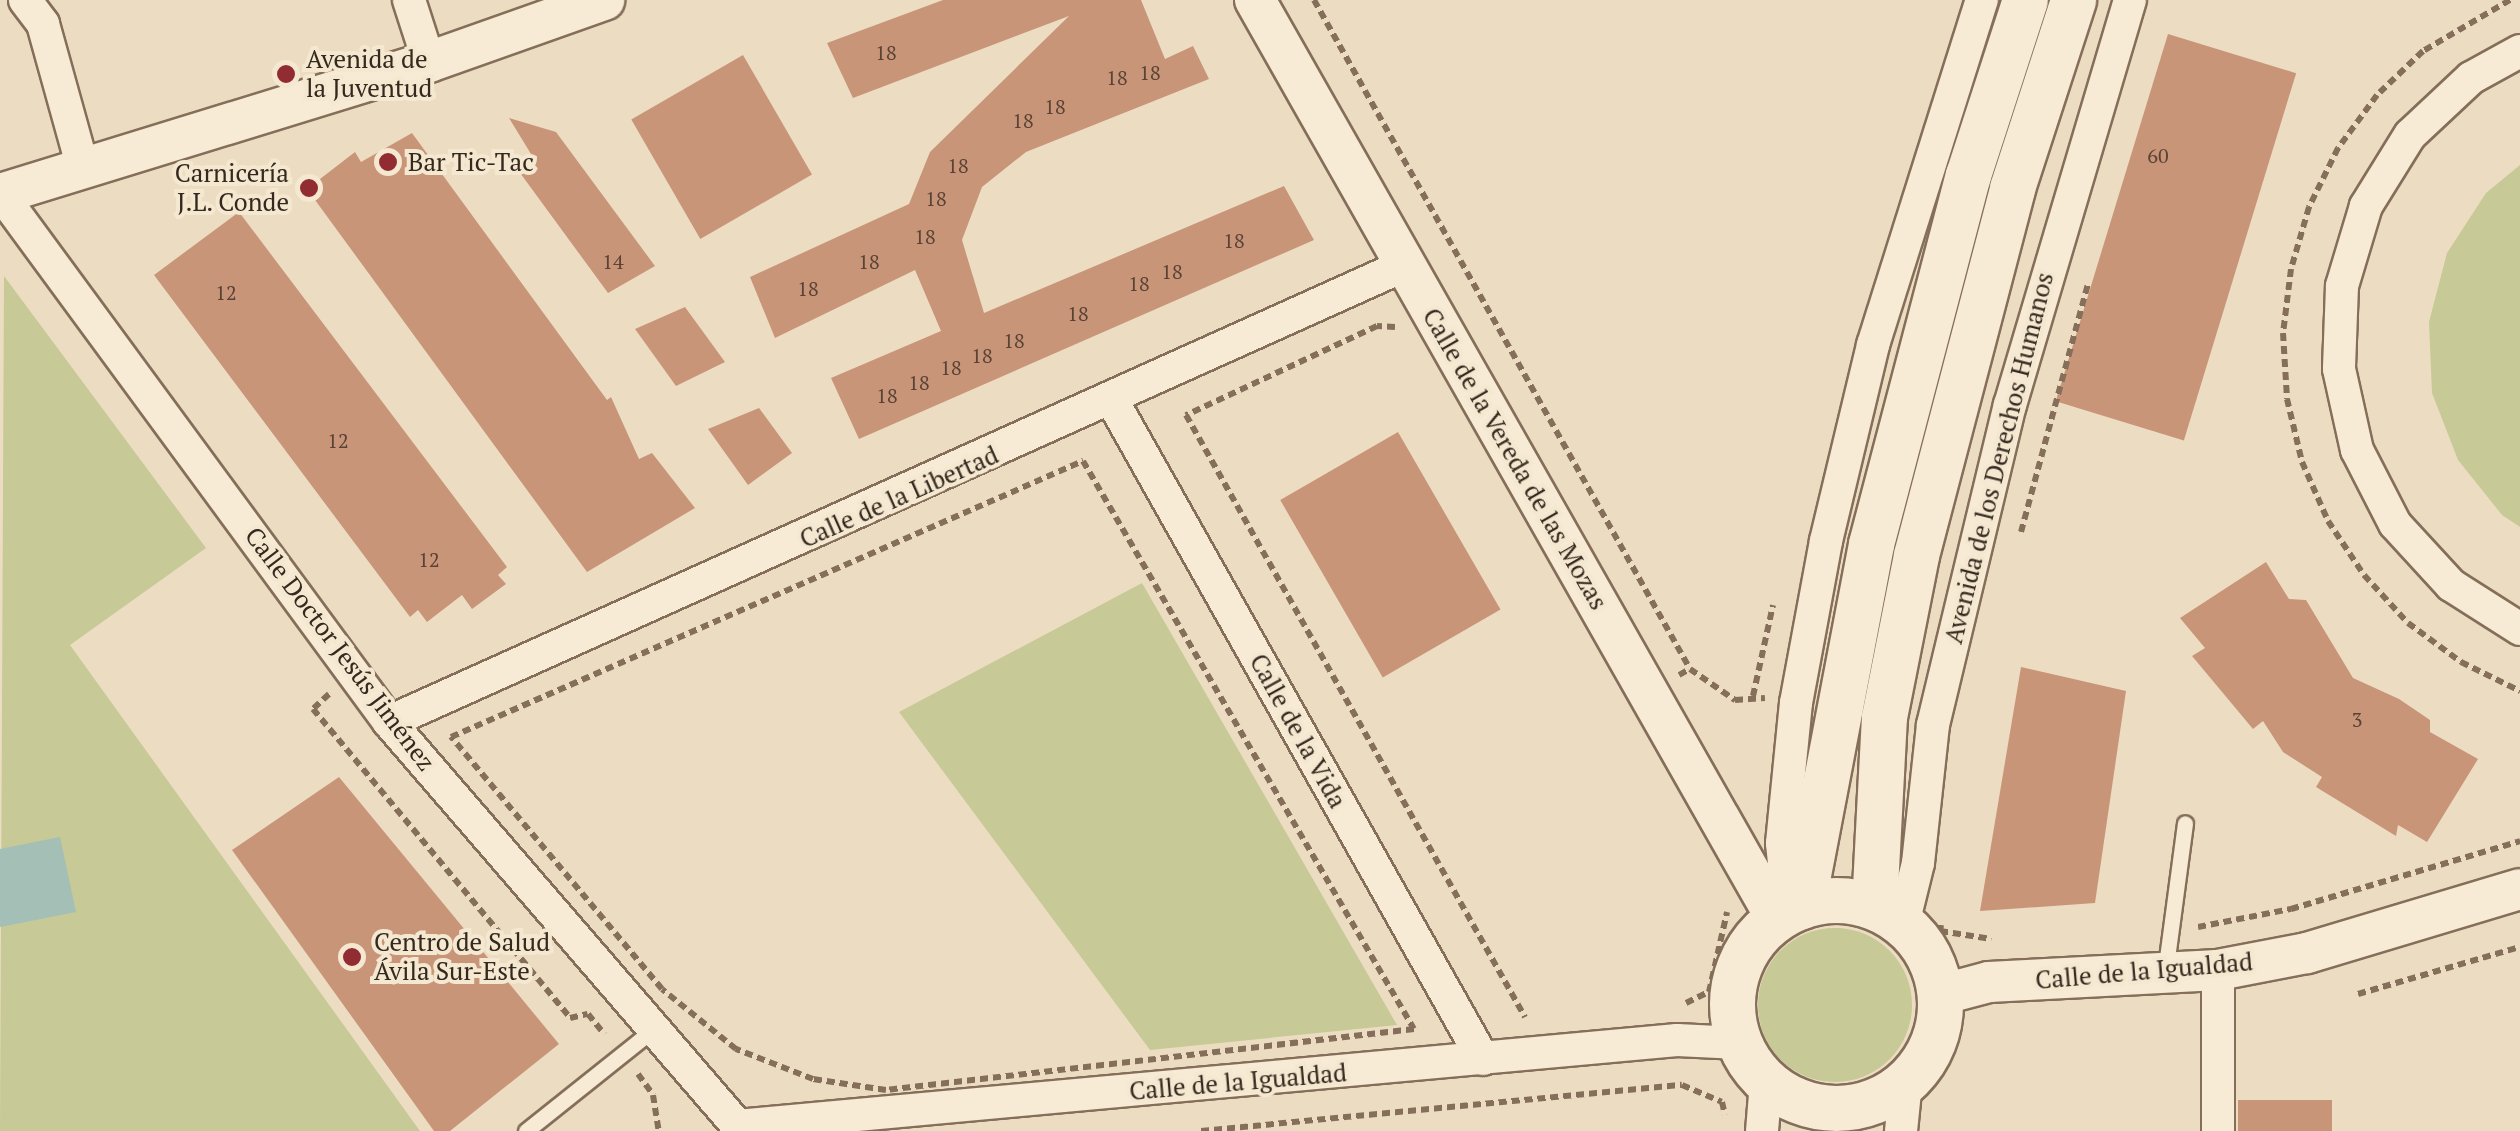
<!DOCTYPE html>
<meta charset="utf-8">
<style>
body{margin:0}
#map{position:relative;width:2520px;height:1131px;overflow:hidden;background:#ecddc2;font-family:"PT Serif",serif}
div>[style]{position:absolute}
.green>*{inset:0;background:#c7c996}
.round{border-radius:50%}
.water>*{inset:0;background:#a4bfb5}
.building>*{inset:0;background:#c99579;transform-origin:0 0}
.path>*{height:6px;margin-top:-3px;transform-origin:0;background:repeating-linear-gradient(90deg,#856e5a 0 8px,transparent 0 13px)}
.roads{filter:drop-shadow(2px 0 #856e5a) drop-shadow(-2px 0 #856e5a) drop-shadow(0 2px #856e5a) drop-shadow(0 -2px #856e5a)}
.service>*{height:15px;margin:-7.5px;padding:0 7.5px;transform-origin:7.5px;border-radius:7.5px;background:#f7ebd5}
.minor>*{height:32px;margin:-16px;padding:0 16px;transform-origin:16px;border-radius:16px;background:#f7ebd5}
.tertiary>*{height:40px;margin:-20px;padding:0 20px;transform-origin:20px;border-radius:20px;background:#f7ebd5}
.secondary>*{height:45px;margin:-22.5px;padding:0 22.5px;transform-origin:22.5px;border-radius:22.5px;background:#f7ebd5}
.secondary>.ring{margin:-22.5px;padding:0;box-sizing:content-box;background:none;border:45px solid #f7ebd5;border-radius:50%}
.dots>*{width:28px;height:28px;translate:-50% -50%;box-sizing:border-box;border:5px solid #f4e8d1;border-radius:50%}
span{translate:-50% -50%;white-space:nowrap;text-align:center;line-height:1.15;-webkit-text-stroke:8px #f4e8d1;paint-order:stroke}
.number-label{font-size:20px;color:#5a4335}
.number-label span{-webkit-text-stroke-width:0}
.poi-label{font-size:25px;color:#35281e}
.left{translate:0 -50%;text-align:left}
.right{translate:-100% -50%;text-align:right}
.street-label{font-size:25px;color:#35281e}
</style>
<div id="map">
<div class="green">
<div style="clip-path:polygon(2520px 165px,2520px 527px,2502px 515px,2458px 460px,2432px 393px,2429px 322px,2447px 253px,2486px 193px)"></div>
<div style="clip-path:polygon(4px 276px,206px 548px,70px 645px,420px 1131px,0 1131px)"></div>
<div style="clip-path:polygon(1142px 583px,1397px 1025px,1150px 1050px,899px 712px)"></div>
<div class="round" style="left:1758px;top:928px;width:154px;height:154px"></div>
</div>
<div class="water">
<div style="clip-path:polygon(60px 837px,76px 912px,0 927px,0 849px)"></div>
</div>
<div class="building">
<div style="clip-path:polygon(943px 0,1141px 0,1165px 59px,1193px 46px,1209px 79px,1026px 152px,982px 187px,962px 240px,984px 313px,1284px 186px,1314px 240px,859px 439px,831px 378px,941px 331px,915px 270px,775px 338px,750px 277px,909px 204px,930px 152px,1069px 16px,853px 98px,827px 43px)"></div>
<div style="left:2168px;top:34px;width:134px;height:384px;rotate:17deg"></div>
<div style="left:743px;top:55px;width:138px;height:129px;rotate:60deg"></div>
<div style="clip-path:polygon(509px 118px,556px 132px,655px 266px,608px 293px,515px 166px,531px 154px)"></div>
<div style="clip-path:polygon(412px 133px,607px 400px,611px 397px,639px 459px,652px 453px,695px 508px,587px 572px,307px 189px,355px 152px,361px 162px)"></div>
<div style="clip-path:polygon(239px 212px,507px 567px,498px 575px,506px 584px,472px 609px,462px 595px,427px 622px,418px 610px,410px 617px,154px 275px)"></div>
<div style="clip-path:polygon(685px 307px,725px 362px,676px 386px,635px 329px)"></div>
<div style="clip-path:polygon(759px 408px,792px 453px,748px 485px,708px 429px)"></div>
<div style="left:1398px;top:432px;width:205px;height:136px;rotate:60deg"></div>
<div style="clip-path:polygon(2266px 562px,2289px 599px,2306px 600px,2353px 678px,2399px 699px,2430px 720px,2430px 732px,2478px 759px,2427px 842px,2398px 825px,2396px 836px,2316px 787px,2322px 777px,2283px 752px,2263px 721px,2253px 729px,2192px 656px,2205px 648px,2180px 618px)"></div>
<div style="clip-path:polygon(2021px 667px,2126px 691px,2095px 903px,1980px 911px)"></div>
<div style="clip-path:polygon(339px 777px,559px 1044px,450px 1131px,434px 1131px,232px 850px)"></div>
<div style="left:2332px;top:1100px;width:31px;height:94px;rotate:90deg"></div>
</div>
<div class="path">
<div style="left:1314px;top:0;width:767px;rotate:60.66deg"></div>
<div style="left:2510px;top:0;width:101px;rotate:149.6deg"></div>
<div style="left:2423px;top:51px;width:64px;rotate:136.3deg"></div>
<div style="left:2377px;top:95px;width:66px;rotate:126.3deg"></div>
<div style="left:2338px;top:148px;width:66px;rotate:116.2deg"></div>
<div style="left:2309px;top:207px;width:65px;rotate:106.2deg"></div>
<div style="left:2291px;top:269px;width:64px;rotate:97.1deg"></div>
<div style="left:2283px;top:333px;width:66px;rotate:86.5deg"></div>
<div style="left:2287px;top:399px;width:65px;rotate:76.6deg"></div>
<div style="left:2302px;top:462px;width:64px;rotate:66.2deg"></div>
<div style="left:2328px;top:521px;width:65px;rotate:56.3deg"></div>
<div style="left:2364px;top:575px;width:65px;rotate:47.5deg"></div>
<div style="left:2408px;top:623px;width:66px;rotate:36.3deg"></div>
<div style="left:2461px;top:662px;width:66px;rotate:26.2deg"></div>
<div style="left:1395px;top:327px;width:18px;rotate:-177deg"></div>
<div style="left:1377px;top:326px;width:211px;rotate:155deg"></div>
<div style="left:1186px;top:415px;width:691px;rotate:60.62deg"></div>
<div style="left:1083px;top:461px;width:657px;rotate:59.77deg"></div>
<div style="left:1414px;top:1029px;width:532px;rotate:173.41deg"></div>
<div style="left:886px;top:1090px;width:74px;rotate:-171.4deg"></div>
<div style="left:813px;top:1079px;width:83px;rotate:-158.7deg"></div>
<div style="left:736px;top:1049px;width:95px;rotate:-141deg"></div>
<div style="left:662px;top:989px;width:329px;rotate:-129.9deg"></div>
<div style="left:451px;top:737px;width:690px;rotate:-23.59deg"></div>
<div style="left:2021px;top:532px;width:258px;rotate:-74.9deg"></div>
<div style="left:1679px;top:675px;width:13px;rotate:-29deg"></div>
<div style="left:1690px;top:669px;width:55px;rotate:34.6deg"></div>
<div style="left:1735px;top:700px;width:30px;rotate:-4deg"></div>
<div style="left:329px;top:694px;width:22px;rotate:137deg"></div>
<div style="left:313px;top:709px;width:402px;rotate:50.2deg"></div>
<div style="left:570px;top:1018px;width:18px;rotate:-13deg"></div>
<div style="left:588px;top:1014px;width:26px;rotate:51deg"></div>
<div style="left:1753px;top:696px;width:93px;rotate:-77.6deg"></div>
<div style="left:1941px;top:925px;width:6px;rotate:99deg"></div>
<div style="left:1940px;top:931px;width:52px;rotate:8.9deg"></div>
<div style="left:2198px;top:927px;width:95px;rotate:-11deg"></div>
<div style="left:2291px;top:909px;width:239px;rotate:-16.5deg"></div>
<div style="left:2358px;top:994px;width:169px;rotate:-16.2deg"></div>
<div style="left:1686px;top:1003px;width:25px;rotate:-26deg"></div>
<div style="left:1709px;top:992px;width:82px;rotate:-77.3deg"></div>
<div style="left:638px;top:1074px;width:26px;rotate:54deg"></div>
<div style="left:653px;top:1095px;width:36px;rotate:81deg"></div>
<div style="left:1201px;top:1131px;width:483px;rotate:-5.5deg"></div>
<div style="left:1682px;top:1085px;width:43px;rotate:23deg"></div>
<div style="left:1722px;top:1102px;width:13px;rotate:77deg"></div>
</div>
<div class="roads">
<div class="service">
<div style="left:2165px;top:973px;width:151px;rotate:-82.4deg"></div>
<div style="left:526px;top:1131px;width:164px;rotate:-38.6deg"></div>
</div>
<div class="minor">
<div style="left:25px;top:0;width:30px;rotate:53deg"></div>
<div style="left:43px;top:24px;width:149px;rotate:74.5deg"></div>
<div style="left:409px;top:0;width:65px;rotate:72.1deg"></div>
<div style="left:2520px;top:51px;width:56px;rotate:151.1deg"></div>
<div style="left:2471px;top:78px;width:83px;rotate:136.9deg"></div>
<div style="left:2410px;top:135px;width:84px;rotate:121.8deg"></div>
<div style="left:2366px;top:206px;width:84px;rotate:106.7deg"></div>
<div style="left:2342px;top:286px;width:83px;rotate:92.1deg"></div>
<div style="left:2339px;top:369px;width:83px;rotate:77.5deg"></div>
<div style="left:2357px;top:450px;width:83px;rotate:62.8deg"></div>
<div style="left:2395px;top:524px;width:83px;rotate:47.4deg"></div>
<div style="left:2451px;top:585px;width:82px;rotate:32.5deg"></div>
<div style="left:1px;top:194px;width:655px;rotate:53.69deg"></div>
<div style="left:389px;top:722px;width:540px;rotate:49.2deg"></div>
<div style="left:1113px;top:402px;width:754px;rotate:60.61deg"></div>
<div style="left:389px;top:722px;width:1114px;rotate:-24.22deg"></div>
<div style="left:1789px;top:911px;width:68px;rotate:-95.9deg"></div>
<div style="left:1782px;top:843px;width:141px;rotate:-84.3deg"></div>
<div style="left:1796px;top:703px;width:165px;rotate:-79.5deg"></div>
<div style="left:1826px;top:541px;width:202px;rotate:-76.5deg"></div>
<div style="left:1873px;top:345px;width:362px;rotate:-72.5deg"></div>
<div style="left:1903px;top:924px;width:63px;rotate:-76.2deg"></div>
<div style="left:1918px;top:863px;width:139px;rotate:-83.8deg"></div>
<div style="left:1933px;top:725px;width:329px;rotate:-76.5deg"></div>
<div style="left:2010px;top:405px;width:422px;rotate:-73.5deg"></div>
<div style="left:2218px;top:970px;width:161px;rotate:90deg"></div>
<div style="left:737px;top:1126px;width:944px;rotate:-5.23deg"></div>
<div style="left:1677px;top:1040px;width:62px;rotate:2.8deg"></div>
<div style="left:1762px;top:1131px;width:49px;rotate:-85.3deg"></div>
<div style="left:1901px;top:1131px;width:49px;rotate:-84.2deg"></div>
</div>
<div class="tertiary">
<div style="left:1255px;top:0;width:1056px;rotate:60.42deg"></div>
<div style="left:0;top:194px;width:449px;rotate:-17.1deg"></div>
<div style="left:429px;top:62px;width:186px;rotate:-19.5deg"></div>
<div style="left:1940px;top:995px;width:51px;rotate:-14.9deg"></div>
<div style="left:1989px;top:982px;width:229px;rotate:-3deg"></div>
<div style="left:2218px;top:970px;width:91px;rotate:-10.8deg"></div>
<div style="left:2307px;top:953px;width:222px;rotate:-16.7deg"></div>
</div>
<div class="secondary">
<div class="ring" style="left:1732px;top:900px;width:163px;height:163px"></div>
<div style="left:1802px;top:906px;width:369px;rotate:-79.2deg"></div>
<div style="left:1871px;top:544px;width:382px;rotate:-75.3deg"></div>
<div style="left:1968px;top:175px;width:184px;rotate:-72deg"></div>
<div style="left:1874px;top:907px;width:190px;rotate:-87deg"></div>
<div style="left:1884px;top:717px;width:165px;rotate:-78.8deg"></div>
<div style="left:1916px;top:555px;width:379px;rotate:-75.3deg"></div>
<div style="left:2012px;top:188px;width:198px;rotate:-72deg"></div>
</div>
</div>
<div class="dots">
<div style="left:286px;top:74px;background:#912c33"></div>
<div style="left:388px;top:162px;background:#912c33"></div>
<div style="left:309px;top:188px;background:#912c33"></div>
<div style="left:352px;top:957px;background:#912c33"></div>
</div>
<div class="number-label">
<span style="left:886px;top:52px">18</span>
<span style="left:1150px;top:72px">18</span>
<span style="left:1117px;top:77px">18</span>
<span style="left:1055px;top:106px">18</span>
<span style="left:1023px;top:120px">18</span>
<span style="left:2158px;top:155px">60</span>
<span style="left:958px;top:165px">18</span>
<span style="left:936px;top:198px">18</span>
<span style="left:925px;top:236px">18</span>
<span style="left:1234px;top:240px">18</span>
<span style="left:613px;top:261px">14</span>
<span style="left:869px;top:261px">18</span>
<span style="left:1172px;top:271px">18</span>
<span style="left:1139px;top:283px">18</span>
<span style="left:808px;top:288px">18</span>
<span style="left:226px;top:292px">12</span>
<span style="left:1078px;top:313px">18</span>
<span style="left:1014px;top:340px">18</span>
<span style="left:982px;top:355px">18</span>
<span style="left:951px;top:367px">18</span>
<span style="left:919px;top:382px">18</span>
<span style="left:887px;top:395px">18</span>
<span style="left:338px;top:440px">12</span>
<span style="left:429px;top:559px">12</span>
<span style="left:2357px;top:719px">3</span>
</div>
<div class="poi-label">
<span class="left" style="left:306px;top:74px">Avenida de<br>la Juventud</span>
<span class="left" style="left:408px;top:162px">Bar Tic-Tac</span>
<span class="right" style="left:289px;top:188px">Carnicería<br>J.L. Conde</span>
<span class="left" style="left:374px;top:957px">Centro de Salud<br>Ávila Sur-Este</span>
</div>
<div class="street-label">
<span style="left:1999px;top:458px;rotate:-76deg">Avenida de los Derechos Humanos</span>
<span style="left:1515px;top:459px;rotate:60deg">Calle de la Vereda de las Mozas</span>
<span style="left:899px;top:497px;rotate:-24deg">Calle de la Libertad</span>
<span style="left:340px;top:649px;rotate:53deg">Calle Doctor Jesús Jiménez</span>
<span style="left:1298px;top:731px;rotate:61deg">Calle de la Vida</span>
<span style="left:2144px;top:971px;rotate:-5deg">Calle de la Igualdad</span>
<span style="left:1238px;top:1082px;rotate:-5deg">Calle de la Igualdad</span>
</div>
</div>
